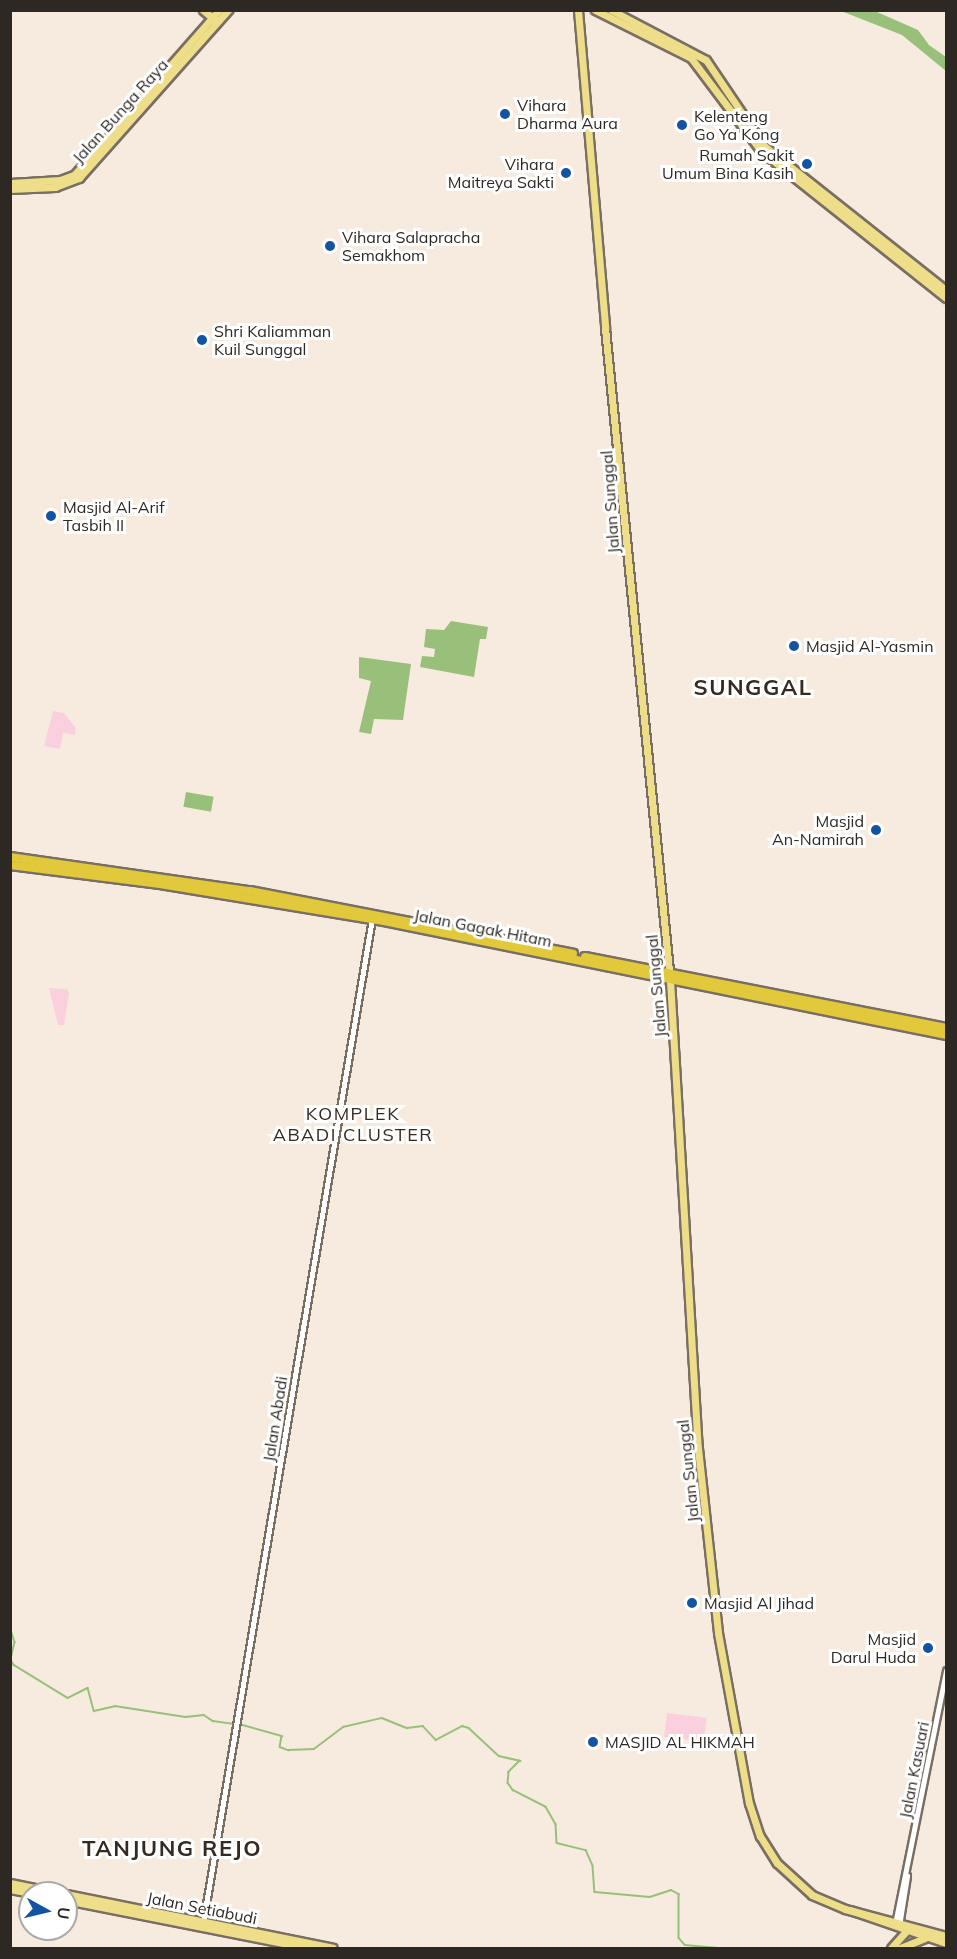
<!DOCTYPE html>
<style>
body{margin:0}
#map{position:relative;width:957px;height:1959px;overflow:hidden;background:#f7ebdf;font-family:Mulish,sans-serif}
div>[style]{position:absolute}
.green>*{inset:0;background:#fbd0de;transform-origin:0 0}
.water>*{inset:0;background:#99c07a;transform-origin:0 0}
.stream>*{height:1.5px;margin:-0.75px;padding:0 0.75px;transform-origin:0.75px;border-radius:0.75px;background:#99c07a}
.roads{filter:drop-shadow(2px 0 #796e64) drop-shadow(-2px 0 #796e64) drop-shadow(0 2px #796e64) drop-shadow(0 -2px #796e64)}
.minor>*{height:5px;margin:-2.5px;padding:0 2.5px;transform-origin:2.5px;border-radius:2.5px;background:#fff}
.major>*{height:7px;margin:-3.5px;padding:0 3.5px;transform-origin:3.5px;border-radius:3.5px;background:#eede89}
.highway>*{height:8px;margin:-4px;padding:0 4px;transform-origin:4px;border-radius:4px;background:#e2c83b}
.dots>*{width:16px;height:16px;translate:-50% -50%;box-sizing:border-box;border:3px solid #fff;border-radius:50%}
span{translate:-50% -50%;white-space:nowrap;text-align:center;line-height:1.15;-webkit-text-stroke:6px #fff;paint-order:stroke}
.poi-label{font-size:16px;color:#2d2824}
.left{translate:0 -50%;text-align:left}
.right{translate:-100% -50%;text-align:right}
.street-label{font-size:16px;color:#2d2824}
.neighbourhood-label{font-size:18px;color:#342a22;letter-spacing:1.5px}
.district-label{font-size:22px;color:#342a22;font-weight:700;letter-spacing:1.5px}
.frame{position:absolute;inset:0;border:12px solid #2d2824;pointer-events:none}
.north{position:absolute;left:18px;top:1881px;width:60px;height:60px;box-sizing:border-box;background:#fff;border:2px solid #aba9a7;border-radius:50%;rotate:98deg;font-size:16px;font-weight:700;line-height:24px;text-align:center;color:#2d2824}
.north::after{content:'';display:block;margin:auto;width:21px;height:27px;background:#1353a4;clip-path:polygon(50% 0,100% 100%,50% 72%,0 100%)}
</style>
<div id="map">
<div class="green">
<div style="clip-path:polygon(53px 711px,64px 713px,76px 728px,75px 735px,63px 733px,60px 749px,44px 746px)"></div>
<div style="clip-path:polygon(49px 988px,67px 989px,69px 993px,64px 1025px,58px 1025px)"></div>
<div style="left:667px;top:1713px;width:40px;height:24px;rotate:7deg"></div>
</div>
<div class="water">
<div style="clip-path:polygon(841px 11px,877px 12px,918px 30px,929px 45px,946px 57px,946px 71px,902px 35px)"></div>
<div style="clip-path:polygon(451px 621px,488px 627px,486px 639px,480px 639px,474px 677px,420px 667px,422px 656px,434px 657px,435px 649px,424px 647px,426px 629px,444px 630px)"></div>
<div style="clip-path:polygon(359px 657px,411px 664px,403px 720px,374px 719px,371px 734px,359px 732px,371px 681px,359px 678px)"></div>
<div style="left:186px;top:792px;width:28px;height:15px;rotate:10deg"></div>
</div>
<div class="stream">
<div style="left:10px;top:1627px;width:16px;rotate:72deg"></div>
<div style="left:15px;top:1642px;width:18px;rotate:103deg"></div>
<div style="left:11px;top:1660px;width:6px;rotate:59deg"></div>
<div style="left:14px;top:1665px;width:63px;rotate:31.4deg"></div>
<div style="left:68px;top:1698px;width:22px;rotate:-27deg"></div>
<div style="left:88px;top:1688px;width:24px;rotate:75deg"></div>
<div style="left:94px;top:1711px;width:22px;rotate:-13deg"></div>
<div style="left:115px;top:1706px;width:71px;rotate:8.9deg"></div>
<div style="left:185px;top:1717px;width:19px;rotate:-6deg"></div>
<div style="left:204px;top:1715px;width:11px;rotate:34deg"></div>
<div style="left:213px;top:1721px;width:22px;rotate:8deg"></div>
<div style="left:239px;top:1724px;width:45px;rotate:15.6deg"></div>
<div style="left:282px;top:1736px;width:11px;rotate:100deg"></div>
<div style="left:280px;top:1747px;width:9px;rotate:21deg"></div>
<div style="left:288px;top:1750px;width:26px;rotate:-2deg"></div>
<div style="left:314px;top:1749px;width:36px;rotate:-37deg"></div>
<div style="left:343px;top:1727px;width:40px;rotate:-13deg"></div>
<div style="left:382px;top:1718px;width:27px;rotate:22deg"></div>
<div style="left:407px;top:1728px;width:16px;rotate:-7deg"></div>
<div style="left:423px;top:1726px;width:19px;rotate:47deg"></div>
<div style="left:436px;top:1740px;width:30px;rotate:-28deg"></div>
<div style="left:462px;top:1726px;width:7px;rotate:16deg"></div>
<div style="left:469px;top:1728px;width:41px;rotate:43deg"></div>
<div style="left:499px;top:1756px;width:22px;rotate:13deg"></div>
<div style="left:520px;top:1761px;width:16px;rotate:135deg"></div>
<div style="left:509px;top:1772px;width:11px;rotate:95deg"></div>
<div style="left:508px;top:1783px;width:9px;rotate:54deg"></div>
<div style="left:513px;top:1790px;width:37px;rotate:27deg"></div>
<div style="left:546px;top:1807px;width:20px;rotate:60deg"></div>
<div style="left:556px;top:1824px;width:19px;rotate:87deg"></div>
<div style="left:557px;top:1843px;width:30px;rotate:14deg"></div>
<div style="left:586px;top:1850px;width:17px;rotate:66deg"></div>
<div style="left:593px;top:1866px;width:26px;rotate:86deg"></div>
<div style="left:595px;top:1892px;width:55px;rotate:5.2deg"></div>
<div style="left:650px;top:1897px;width:22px;rotate:-18deg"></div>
<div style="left:671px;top:1890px;width:9px;rotate:27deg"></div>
<div style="left:679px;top:1894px;width:44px;rotate:90deg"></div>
<div style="left:679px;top:1938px;width:9px;rotate:49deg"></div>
<div style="left:685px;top:1945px;width:33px;rotate:5deg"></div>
</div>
<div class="roads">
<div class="minor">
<div style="left:203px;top:1922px;width:1017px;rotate:-80.44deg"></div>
<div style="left:895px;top:1924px;width:259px;rotate:-78.6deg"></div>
<div style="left:899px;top:1926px;width:51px;rotate:-80.9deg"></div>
</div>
<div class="major">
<div style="left:203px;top:10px;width:16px;rotate:40deg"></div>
<div style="left:578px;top:10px;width:319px;rotate:85.1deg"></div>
<div style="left:605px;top:328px;width:655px;rotate:84.31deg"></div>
<div style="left:670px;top:980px;width:460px;rotate:86.6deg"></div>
<div style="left:697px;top:1439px;width:195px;rotate:83.8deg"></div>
<div style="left:718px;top:1633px;width:173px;rotate:79.7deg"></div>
<div style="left:749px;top:1803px;width:35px;rotate:72deg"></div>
<div style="left:760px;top:1836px;width:32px;rotate:58deg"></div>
<div style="left:777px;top:1863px;width:47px;rotate:42.4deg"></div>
<div style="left:812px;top:1895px;width:36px;rotate:23deg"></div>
<div style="left:845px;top:1909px;width:105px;rotate:15deg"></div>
<div style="left:595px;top:10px;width:107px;rotate:26.6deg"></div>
<div style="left:691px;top:58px;width:116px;rotate:53deg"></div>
<div style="left:761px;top:151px;width:236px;rotate:38.5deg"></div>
<div style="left:611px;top:10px;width:107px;rotate:27.8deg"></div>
<div style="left:706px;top:60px;width:104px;rotate:56deg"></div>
<div style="left:764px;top:146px;width:232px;rotate:38.4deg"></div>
<div style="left:10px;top:183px;width:50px;rotate:-3.4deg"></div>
<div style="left:60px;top:180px;width:15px;rotate:-20deg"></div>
<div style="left:74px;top:175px;width:220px;rotate:-48.7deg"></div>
<div style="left:10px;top:189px;width:45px;rotate:-2.5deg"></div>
<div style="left:55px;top:187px;width:26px;rotate:-21deg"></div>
<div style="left:79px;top:178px;width:225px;rotate:-48.4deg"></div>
<div style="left:10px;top:1883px;width:50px;rotate:11.5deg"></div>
<div style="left:10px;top:1889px;width:20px;rotate:11deg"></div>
<div style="left:66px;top:1894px;width:272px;rotate:11.4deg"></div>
<div style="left:66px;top:1900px;width:247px;rotate:11.2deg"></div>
<div style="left:850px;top:1910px;width:102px;rotate:19deg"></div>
<div style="left:891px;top:1948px;width:25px;rotate:-48deg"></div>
<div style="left:900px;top:1948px;width:27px;rotate:-22deg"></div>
</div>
<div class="highway">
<div style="left:10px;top:857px;width:242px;rotate:8.1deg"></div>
<div style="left:250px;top:891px;width:329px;rotate:11deg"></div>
<div style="left:10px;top:865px;width:151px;rotate:7.2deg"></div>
<div style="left:160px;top:884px;width:227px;rotate:9.4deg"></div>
<div style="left:384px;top:921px;width:573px;rotate:11.47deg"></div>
<div style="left:585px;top:957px;width:368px;rotate:11.1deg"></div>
</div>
</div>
<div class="dots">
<div style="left:505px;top:114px;background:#1353a4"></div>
<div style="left:682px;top:125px;background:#1353a4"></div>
<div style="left:807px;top:164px;background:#1353a4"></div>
<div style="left:566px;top:173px;background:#1353a4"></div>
<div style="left:330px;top:246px;background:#1353a4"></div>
<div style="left:202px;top:340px;background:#1353a4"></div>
<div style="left:51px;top:516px;background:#1353a4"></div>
<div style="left:794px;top:646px;background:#1353a4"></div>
<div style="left:876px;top:830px;background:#1353a4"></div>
<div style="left:692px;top:1603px;background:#1353a4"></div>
<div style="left:928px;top:1648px;background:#1353a4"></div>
<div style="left:593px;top:1742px;background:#1353a4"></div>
</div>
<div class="poi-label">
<span class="left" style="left:517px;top:114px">Vihara<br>Dharma Aura</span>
<span class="left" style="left:694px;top:125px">Kelenteng<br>Go Ya Kong</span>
<span class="right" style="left:794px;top:164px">Rumah Sakit<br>Umum Bina Kasih</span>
<span class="right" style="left:554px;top:173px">Vihara<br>Maitreya Sakti</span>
<span class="left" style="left:342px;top:246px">Vihara Salapracha<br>Semakhom</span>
<span class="left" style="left:214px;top:340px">Shri Kaliamman<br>Kuil Sunggal</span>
<span class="left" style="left:63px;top:516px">Masjid Al-Arif<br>Tasbih II</span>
<span class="left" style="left:806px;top:646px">Masjid Al-Yasmin</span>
<span class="right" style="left:864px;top:830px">Masjid<br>An-Namirah</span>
<span class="left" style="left:704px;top:1603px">Masjid Al Jihad</span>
<span class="right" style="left:916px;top:1648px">Masjid<br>Darul Huda</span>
<span class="left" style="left:605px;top:1742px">MASJID AL HIKMAH</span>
</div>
<div class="street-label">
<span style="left:120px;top:111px;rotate:-48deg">Jalan Bunga Raya</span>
<span style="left:610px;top:502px;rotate:-94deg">Jalan Sunggal</span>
<span style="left:483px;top:928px;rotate:11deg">Jalan Gagak Hitam</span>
<span style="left:656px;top:986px;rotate:-95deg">Jalan Sunggal</span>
<span style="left:275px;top:1419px;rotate:-81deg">Jalan Abadi</span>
<span style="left:688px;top:1471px;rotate:-96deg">Jalan Sunggal</span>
<span style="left:914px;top:1770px;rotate:-79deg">Jalan Kasuari</span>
<span style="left:202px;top:1908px;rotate:11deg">Jalan Setiabudi</span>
</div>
<div class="neighbourhood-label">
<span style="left:353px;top:1125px">KOMPLEK<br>ABADI CLUSTER</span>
</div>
<div class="district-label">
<span style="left:753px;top:688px">SUNGGAL</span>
<span style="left:172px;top:1849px">TANJUNG REJO</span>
</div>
<div class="frame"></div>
<div class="north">U</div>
</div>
